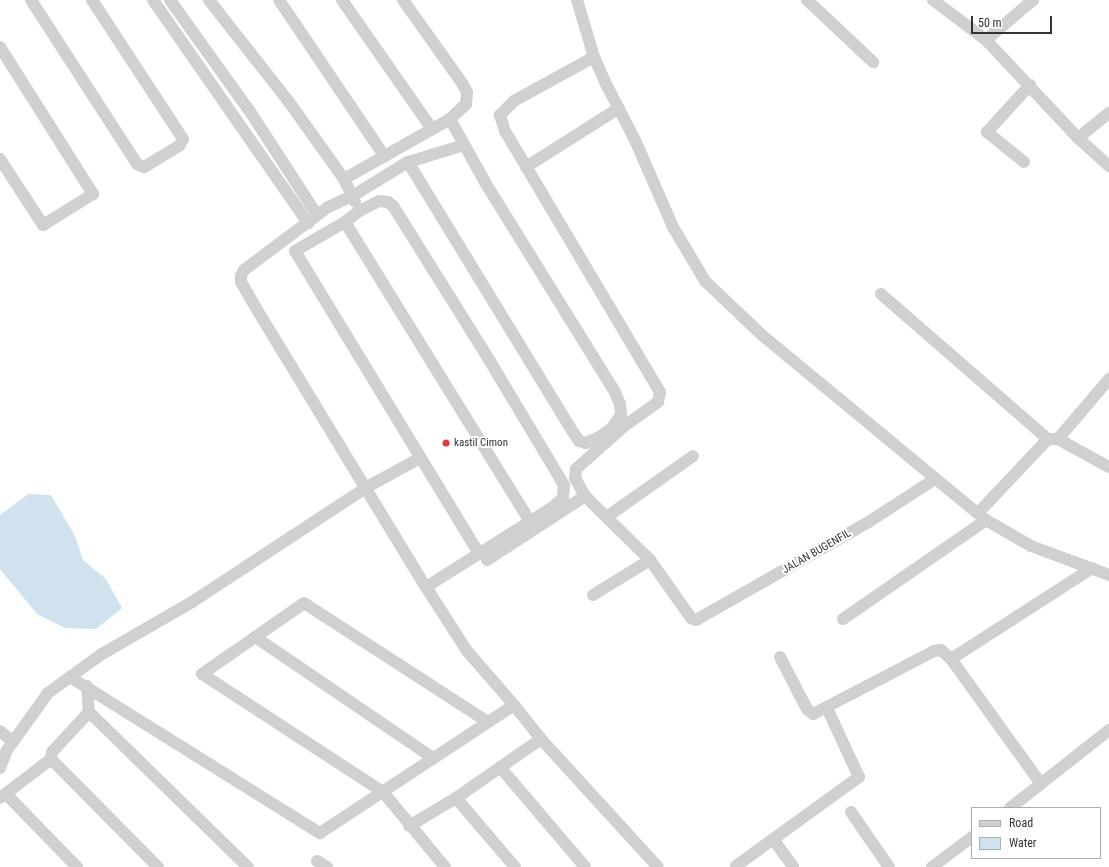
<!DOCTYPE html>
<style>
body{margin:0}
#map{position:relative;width:1109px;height:867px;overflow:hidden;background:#fff;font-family:"Roboto Condensed",sans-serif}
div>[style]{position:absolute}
.water>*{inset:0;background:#cfe2ee}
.minor>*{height:12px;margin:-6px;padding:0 6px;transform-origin:6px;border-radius:6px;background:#d0d0d0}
.dots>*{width:11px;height:11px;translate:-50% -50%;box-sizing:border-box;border:2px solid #fff;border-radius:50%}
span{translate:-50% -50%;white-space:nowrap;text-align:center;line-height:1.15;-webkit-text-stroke:4px #fff;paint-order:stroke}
.poi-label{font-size:11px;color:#333}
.left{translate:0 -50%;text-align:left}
.street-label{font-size:11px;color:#333}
.legend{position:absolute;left:971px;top:807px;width:130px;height:52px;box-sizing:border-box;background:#fff;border:1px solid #adadad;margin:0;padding:5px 7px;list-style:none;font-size:12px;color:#333}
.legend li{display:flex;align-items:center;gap:8px;height:20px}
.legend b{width:20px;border:1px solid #adadad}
.scale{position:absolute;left:971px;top:16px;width:81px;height:18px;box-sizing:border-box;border:2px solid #333;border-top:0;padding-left:5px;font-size:12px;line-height:14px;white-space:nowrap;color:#333;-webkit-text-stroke:3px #fff;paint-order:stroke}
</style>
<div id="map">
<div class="water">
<div style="clip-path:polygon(28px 494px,51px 495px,75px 536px,83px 560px,106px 579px,122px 608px,96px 629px,65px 628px,37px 614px,0 569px,0 515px)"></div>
</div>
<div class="minor">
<div style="left:31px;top:0;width:195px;rotate:57.1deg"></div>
<div style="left:137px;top:164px;width:8px;rotate:23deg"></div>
<div style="left:144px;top:167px;width:41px;rotate:-31deg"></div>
<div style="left:179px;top:146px;width:8px;rotate:-60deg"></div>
<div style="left:183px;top:139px;width:166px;rotate:-123.2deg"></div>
<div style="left:153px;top:0;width:272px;rotate:55.2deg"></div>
<div style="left:170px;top:0;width:139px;rotate:54.4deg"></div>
<div style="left:251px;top:113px;width:121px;rotate:57.1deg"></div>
<div style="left:209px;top:0;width:130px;rotate:51.9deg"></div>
<div style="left:289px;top:102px;width:95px;rotate:54.5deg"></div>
<div style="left:344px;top:179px;width:25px;rotate:64deg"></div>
<div style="left:279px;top:0;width:189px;rotate:56deg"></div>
<div style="left:342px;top:0;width:157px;rotate:55.1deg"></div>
<div style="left:577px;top:0;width:59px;rotate:73.4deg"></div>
<div style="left:594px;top:57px;width:27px;rotate:66deg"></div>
<div style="left:605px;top:82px;width:65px;rotate:62.7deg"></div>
<div style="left:635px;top:140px;width:95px;rotate:66.4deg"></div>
<div style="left:673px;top:227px;width:63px;rotate:59.3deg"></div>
<div style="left:705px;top:281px;width:79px;rotate:43.5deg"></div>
<div style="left:762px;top:335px;width:291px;rotate:39.6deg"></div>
<div style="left:986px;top:520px;width:52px;rotate:30deg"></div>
<div style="left:1031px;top:546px;width:83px;rotate:20.4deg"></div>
<div style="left:807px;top:0;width:91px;rotate:43.2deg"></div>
<div style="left:933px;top:0;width:66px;rotate:37deg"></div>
<div style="left:986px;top:40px;width:134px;rotate:46.8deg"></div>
<div style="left:1078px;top:138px;width:42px;rotate:42.1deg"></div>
<div style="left:986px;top:40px;width:62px;rotate:-40.4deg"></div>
<div style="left:0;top:47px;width:174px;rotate:57.7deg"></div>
<div style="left:93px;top:194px;width:59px;rotate:148.2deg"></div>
<div style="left:43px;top:225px;width:79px;rotate:-123.1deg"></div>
<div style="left:594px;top:57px;width:91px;rotate:151.2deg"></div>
<div style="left:514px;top:101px;width:20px;rotate:135deg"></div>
<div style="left:500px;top:115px;width:17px;rotate:73deg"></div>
<div style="left:505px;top:131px;width:304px;rotate:59.3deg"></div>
<div style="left:660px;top:392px;width:10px;rotate:101deg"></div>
<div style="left:658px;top:402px;width:44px;rotate:144.2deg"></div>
<div style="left:622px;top:428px;width:62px;rotate:138.3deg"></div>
<div style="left:576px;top:469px;width:9px;rotate:96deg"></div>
<div style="left:575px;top:478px;width:21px;rotate:61deg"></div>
<div style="left:585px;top:496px;width:91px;rotate:44.6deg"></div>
<div style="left:650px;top:560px;width:71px;rotate:54.7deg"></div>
<div style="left:691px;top:618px;width:5px;rotate:22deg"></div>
<div style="left:696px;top:620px;width:200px;rotate:-29.6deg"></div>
<div style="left:870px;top:521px;width:77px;rotate:-32.9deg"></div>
<div style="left:1078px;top:138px;width:40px;rotate:-39deg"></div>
<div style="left:464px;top:145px;width:59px;rotate:163.1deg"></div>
<div style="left:408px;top:162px;width:66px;rotate:148.7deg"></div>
<div style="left:352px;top:196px;width:26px;rotate:155deg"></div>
<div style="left:328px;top:207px;width:105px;rotate:143.1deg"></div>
<div style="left:244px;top:270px;width:7px;rotate:117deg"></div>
<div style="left:241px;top:276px;width:6px;rotate:90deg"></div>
<div style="left:241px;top:282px;width:24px;rotate:60deg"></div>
<div style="left:253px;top:303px;width:333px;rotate:58.7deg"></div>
<div style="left:426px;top:587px;width:150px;rotate:-32.2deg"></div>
<div style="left:553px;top:507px;width:13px;rotate:-42deg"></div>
<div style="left:563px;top:498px;width:13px;rotate:-86deg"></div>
<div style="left:564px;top:485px;width:154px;rotate:-120.9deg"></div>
<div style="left:485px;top:353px;width:173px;rotate:-122deg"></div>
<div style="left:393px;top:206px;width:6px;rotate:-141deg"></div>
<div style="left:388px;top:202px;width:9px;rotate:-174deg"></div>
<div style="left:379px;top:201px;width:22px;rotate:153deg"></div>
<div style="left:359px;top:211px;width:18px;rotate:142deg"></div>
<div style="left:345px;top:222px;width:58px;rotate:149.9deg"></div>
<div style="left:295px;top:251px;width:352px;rotate:58.7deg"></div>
<div style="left:408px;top:162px;width:316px;rotate:58.6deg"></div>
<div style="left:573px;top:432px;width:11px;rotate:56deg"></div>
<div style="left:579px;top:441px;width:7px;rotate:16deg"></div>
<div style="left:586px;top:443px;width:17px;rotate:-25deg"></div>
<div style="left:601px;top:436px;width:12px;rotate:-35deg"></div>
<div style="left:611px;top:429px;width:17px;rotate:-54deg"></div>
<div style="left:621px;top:415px;width:11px;rotate:-95deg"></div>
<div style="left:620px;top:404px;width:13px;rotate:-113deg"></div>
<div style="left:615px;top:392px;width:247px;rotate:-121.8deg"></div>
<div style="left:485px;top:182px;width:72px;rotate:-119.1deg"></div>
<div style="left:1024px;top:162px;width:48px;rotate:-141deg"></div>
<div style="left:987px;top:132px;width:64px;rotate:-47.5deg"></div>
<div style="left:526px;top:167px;width:110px;rotate:-32.4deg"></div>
<div style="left:344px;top:179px;width:122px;rotate:-29.5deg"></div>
<div style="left:450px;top:119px;width:22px;rotate:-43deg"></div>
<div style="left:466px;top:104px;width:12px;rotate:-85deg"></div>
<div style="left:467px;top:92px;width:10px;rotate:-119deg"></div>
<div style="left:462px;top:83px;width:102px;rotate:-125.4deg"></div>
<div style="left:345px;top:222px;width:352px;rotate:58.3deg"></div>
<div style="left:881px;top:294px;width:221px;rotate:41deg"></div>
<div style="left:1058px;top:439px;width:79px;rotate:-49.6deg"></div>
<div style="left:978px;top:513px;width:102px;rotate:-46.6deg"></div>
<div style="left:1048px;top:439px;width:10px"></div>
<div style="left:1058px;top:439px;width:58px;rotate:28.8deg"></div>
<div style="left:608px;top:516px;width:104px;rotate:-35.2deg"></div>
<div style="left:487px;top:560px;width:117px;rotate:-33.1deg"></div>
<div style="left:593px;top:595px;width:67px;rotate:-31.6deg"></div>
<div style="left:843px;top:619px;width:174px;rotate:-34.7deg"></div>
<div style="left:255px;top:637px;width:215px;rotate:34.2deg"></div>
<div style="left:780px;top:657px;width:59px;rotate:62.6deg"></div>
<div style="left:807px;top:709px;width:8px;rotate:40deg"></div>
<div style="left:813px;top:714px;width:136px;rotate:-27.5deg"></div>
<div style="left:934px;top:651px;width:7px;rotate:-8deg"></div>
<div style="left:941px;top:650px;width:13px;rotate:42deg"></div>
<div style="left:951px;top:659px;width:154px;rotate:54.2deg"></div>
<div style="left:951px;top:659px;width:168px;rotate:-32.8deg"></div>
<div style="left:70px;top:677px;width:295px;rotate:32deg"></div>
<div style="left:320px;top:833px;width:232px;rotate:-33.4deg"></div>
<div style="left:514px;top:705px;width:72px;rotate:-131deg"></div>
<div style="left:467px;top:651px;width:76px;rotate:-122.6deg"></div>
<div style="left:87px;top:686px;width:26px;rotate:86deg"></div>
<div style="left:89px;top:712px;width:222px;rotate:44.3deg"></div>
<div style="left:514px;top:705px;width:43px;rotate:51.5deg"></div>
<div style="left:541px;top:739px;width:173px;rotate:47.6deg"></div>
<div style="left:0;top:731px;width:17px;rotate:40deg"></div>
<div style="left:51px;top:759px;width:7px;rotate:-82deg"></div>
<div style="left:52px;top:752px;width:54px;rotate:-47.2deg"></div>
<div style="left:500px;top:767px;width:131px;rotate:49.6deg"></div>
<div style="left:0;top:768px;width:19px;rotate:-69deg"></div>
<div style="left:7px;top:750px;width:70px;rotate:-54.3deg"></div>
<div style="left:48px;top:693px;width:27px;rotate:-36deg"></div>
<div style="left:70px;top:677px;width:39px;rotate:-36deg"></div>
<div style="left:102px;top:654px;width:104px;rotate:-30deg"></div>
<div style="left:192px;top:602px;width:209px;rotate:-33.3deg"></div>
<div style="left:367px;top:487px;width:60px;rotate:-28.7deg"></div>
<div style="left:6px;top:794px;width:102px;rotate:45.8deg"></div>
<div style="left:0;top:798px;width:64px;rotate:-37.4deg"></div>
<div style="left:51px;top:759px;width:152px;rotate:45.3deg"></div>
<div style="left:456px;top:798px;width:91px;rotate:49.5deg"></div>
<div style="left:1010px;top:808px;width:126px;rotate:-38.2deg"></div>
<div style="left:851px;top:812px;width:67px;rotate:55.4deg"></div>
<div style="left:409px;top:826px;width:55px;rotate:-30.8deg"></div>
<div style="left:456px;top:798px;width:103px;rotate:-34.8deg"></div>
<div style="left:773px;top:839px;width:34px;rotate:54deg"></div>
<div style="left:317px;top:861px;width:12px;rotate:31deg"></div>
<div style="left:736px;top:866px;width:152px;rotate:-35.9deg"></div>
<div style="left:859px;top:777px;width:76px;rotate:-114.9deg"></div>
<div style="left:445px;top:867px;width:97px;rotate:-129.6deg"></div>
<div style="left:383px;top:792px;width:216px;rotate:-146.9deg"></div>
<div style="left:202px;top:674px;width:124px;rotate:-34.8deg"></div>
<div style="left:304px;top:603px;width:219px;rotate:32.9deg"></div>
<div style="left:932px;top:867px;width:50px;rotate:-36.9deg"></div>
</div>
<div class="dots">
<div style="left:446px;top:443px;background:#e63946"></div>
</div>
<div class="poi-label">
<span class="left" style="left:454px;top:443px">kastil Cimon</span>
</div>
<div class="street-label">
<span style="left:817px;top:552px;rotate:-30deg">JALAN BUGENFIL</span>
</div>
<ul class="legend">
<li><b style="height:5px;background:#d0d0d0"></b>Road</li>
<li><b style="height:11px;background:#cfe2ee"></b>Water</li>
</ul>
<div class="scale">50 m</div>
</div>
